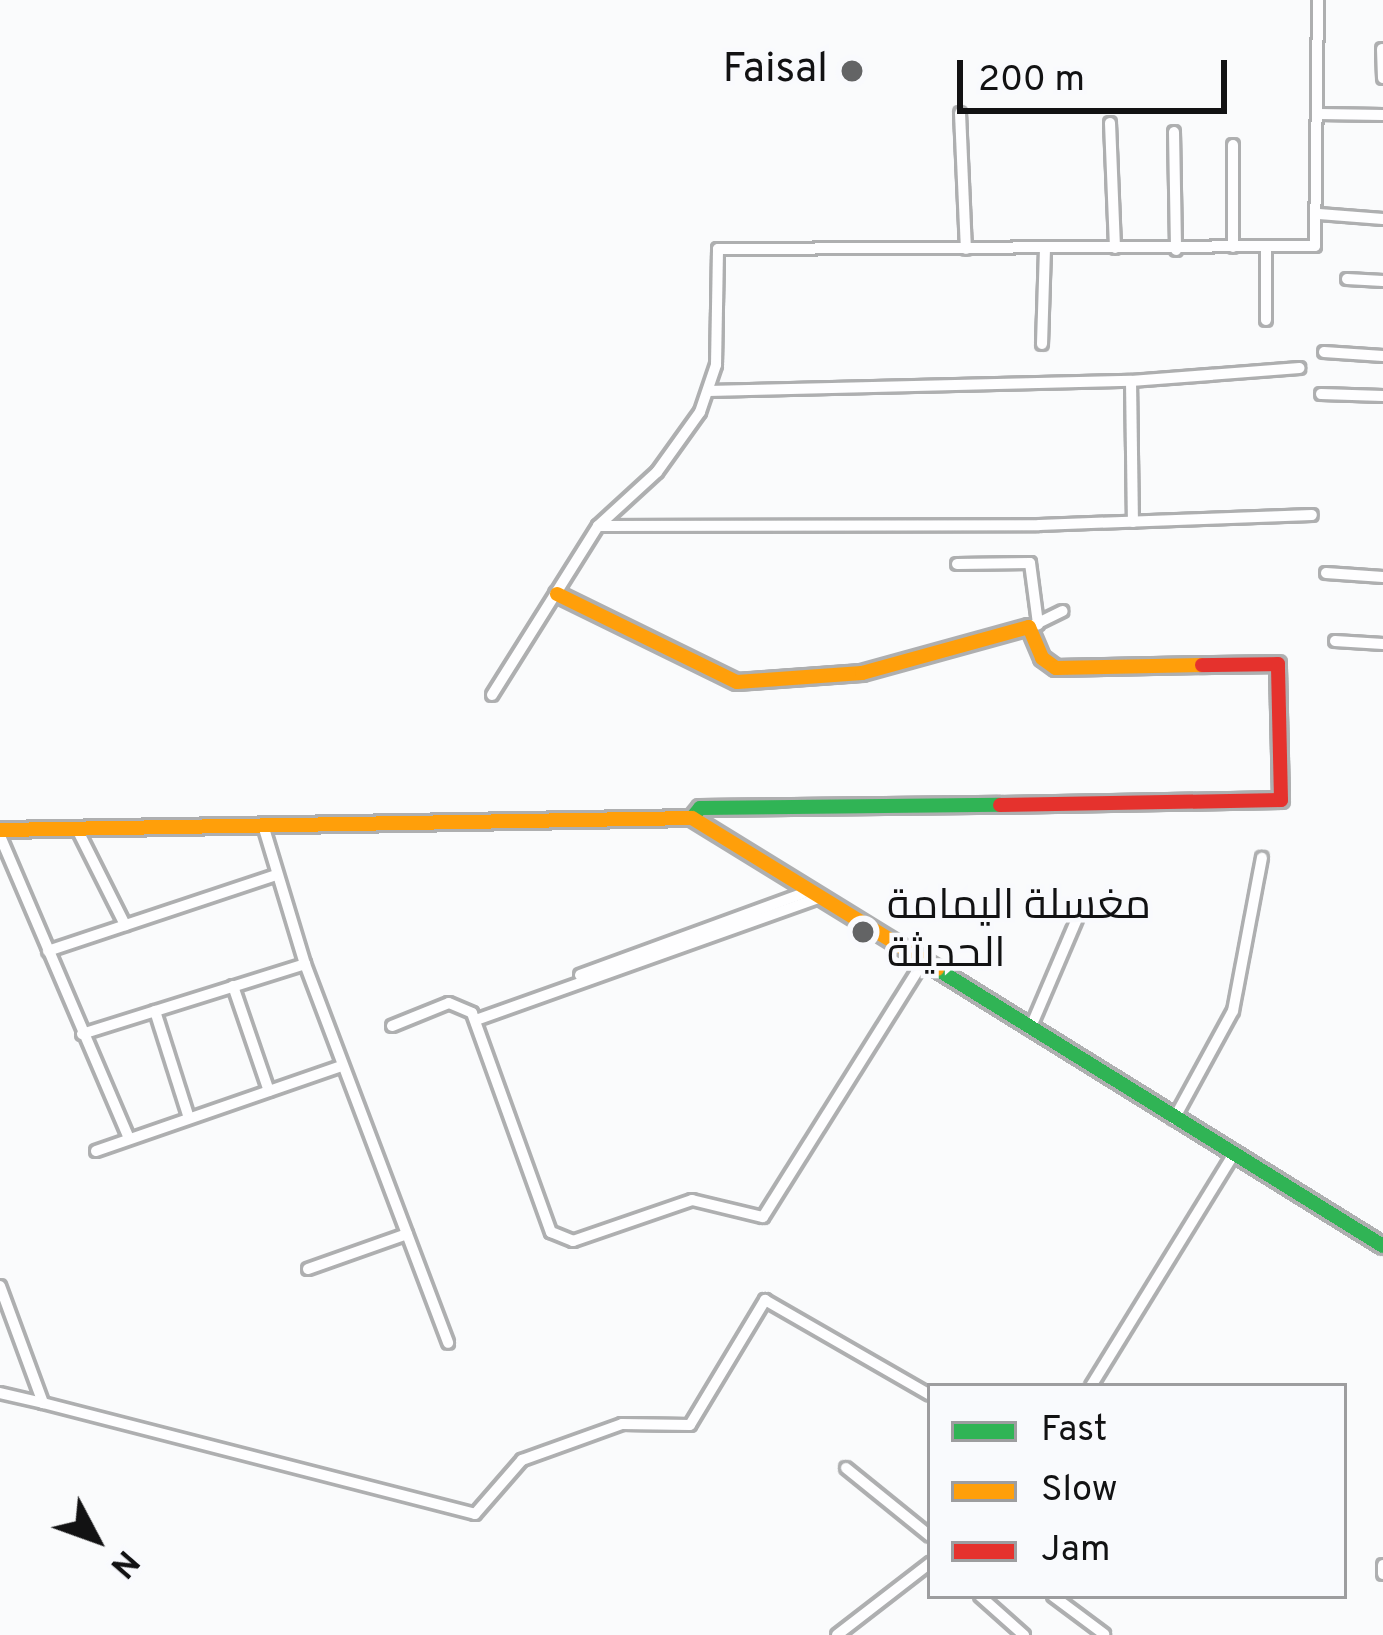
<!DOCTYPE html>
<meta charset="utf-8">
<style>
body{margin:0}
#map{position:relative;width:1383px;height:1635px;overflow:hidden;background:#fafbfc;font-family:Overpass,Cairo,sans-serif}
div>[style]{position:absolute}
.roads{filter:drop-shadow(3px 0 #aeafb0) drop-shadow(-3px 0 #aeafb0) drop-shadow(0 3px #aeafb0) drop-shadow(0 -3px #aeafb0)}
.street>*{height:10px;margin:-5px;padding:0 5px;transform-origin:5px;border-radius:5px;background:#fefeff}
.fast>*{height:14px;margin:-7px;padding:0 7px;transform-origin:7px;border-radius:7px;background:#30b455}
.slow>*{height:14px;margin:-7px;padding:0 7px;transform-origin:7px;border-radius:7px;background:#ff9f0a}
.jam>*{height:14px;margin:-7px;padding:0 7px;transform-origin:7px;border-radius:7px;background:#e5322d}
.dots>*{width:33px;height:33px;translate:-50% -50%;box-sizing:border-box;border:6px solid #f9fafd;border-radius:50%}
span{translate:-50% -50%;white-space:nowrap;text-align:center;line-height:1.15;-webkit-text-stroke:9px #f9fafd;paint-order:stroke}
.poi-label{font-size:42px;color:#121213}
.right{translate:-100% -50%;text-align:right}
.left{translate:0 -50%;text-align:left}
.legend{position:absolute;left:927px;top:1383px;width:420px;height:216px;box-sizing:border-box;background:#f9fafd;border:3px solid #9d9d9f;margin:0;padding:15px 21px;list-style:none;font-size:36px;color:#121213}
.legend li{display:flex;align-items:center;gap:24px;height:60px}
.legend b{width:60px;border:3px solid #9d9d9f}
.north{position:absolute;left:36px;top:1479px;width:120px;height:120px;-webkit-text-stroke:9px #f9fafd;paint-order:stroke;rotate:131deg;font-size:33px;font-weight:700;line-height:48px;text-align:center;color:#121213}
.north::after{content:'';display:block;margin:auto;width:42px;height:54px;background:#121213;clip-path:polygon(50% 0,100% 100%,50% 72%,0 100%)}
.scale{position:absolute;left:957px;top:60px;width:270px;height:54px;box-sizing:border-box;border:6px solid #121213;border-top:0;padding-left:15px;font-size:36px;line-height:42px;white-space:nowrap;color:#121213;-webkit-text-stroke:9px #f9fafd;paint-order:stroke}
</style>
<div id="map">
<div class="roads">
<div class="street">
<div style="left:1382px;top:49px;width:29px;rotate:88deg"></div>
<div style="left:960px;top:113px;width:136px;rotate:87.5deg"></div>
<div style="left:1319px;top:114px;width:64px;rotate:0.9deg"></div>
<div style="left:1110px;top:123px;width:125px;rotate:87.7deg"></div>
<div style="left:1174px;top:132px;width:118px;rotate:89deg"></div>
<div style="left:1319px;top:214px;width:64px;rotate:4.5deg"></div>
<div style="left:1233px;top:247px;width:102px;rotate:-90deg"></div>
<div style="left:1347px;top:279px;width:36px;rotate:3deg"></div>
<div style="left:1266px;top:320px;width:72px;rotate:-90deg"></div>
<div style="left:1042px;top:344px;width:95px;rotate:-88.2deg"></div>
<div style="left:1324px;top:352px;width:59px;rotate:3.9deg"></div>
<div style="left:1131px;top:381px;width:141px;rotate:89.2deg"></div>
<div style="left:708px;top:391px;width:423px;rotate:-1.4deg"></div>
<div style="left:1131px;top:381px;width:169px;rotate:-4.4deg"></div>
<div style="left:1321px;top:394px;width:62px;rotate:1.8deg"></div>
<div style="left:598px;top:526px;width:441px;rotate:-0.1deg"></div>
<div style="left:1039px;top:525px;width:273px;rotate:-2.1deg"></div>
<div style="left:957px;top:564px;width:73px;rotate:-0.8deg"></div>
<div style="left:1030px;top:563px;width:62px;rotate:82.5deg"></div>
<div style="left:1326px;top:573px;width:57px;rotate:4deg"></div>
<div style="left:1032px;top:626px;width:34px;rotate:-26deg"></div>
<div style="left:1335px;top:641px;width:48px;rotate:3.6deg"></div>
<div style="left:492px;top:695px;width:199px;rotate:-57.9deg"></div>
<div style="left:598px;top:526px;width:80px;rotate:-42.5deg"></div>
<div style="left:657px;top:472px;width:74px;rotate:-54.4deg"></div>
<div style="left:700px;top:412px;width:50px;rotate:-71.2deg"></div>
<div style="left:716px;top:365px;width:116px;rotate:-89deg"></div>
<div style="left:718px;top:249px;width:597px;rotate:-0.29deg"></div>
<div style="left:1315px;top:246px;width:246px;rotate:-89.3deg"></div>
<div style="left:263px;top:825px;width:145px;rotate:73.2deg"></div>
<div style="left:305px;top:964px;width:405px;rotate:69.3deg"></div>
<div style="left:76px;top:827px;width:110px;rotate:63.4deg"></div>
<div style="left:0;top:836px;width:329px;rotate:66.9deg"></div>
<div style="left:48px;top:951px;width:241px;rotate:-18.4deg"></div>
<div style="left:580px;top:975px;width:247px;rotate:-20.1deg"></div>
<div style="left:233px;top:986px;width:111px;rotate:71.1deg"></div>
<div style="left:155px;top:1011px;width:112px;rotate:72.4deg"></div>
<div style="left:476px;top:1020px;width:367px;rotate:-19.6deg"></div>
<div style="left:392px;top:1026px;width:61px;rotate:-22deg"></div>
<div style="left:449px;top:1003px;width:25px;rotate:23deg"></div>
<div style="left:472px;top:1013px;width:233px;rotate:70.2deg"></div>
<div style="left:551px;top:1232px;width:24px;rotate:22deg"></div>
<div style="left:573px;top:1241px;width:126px;rotate:-19deg"></div>
<div style="left:692px;top:1200px;width:73px;rotate:13.5deg"></div>
<div style="left:763px;top:1217px;width:301px;rotate:-57.9deg"></div>
<div style="left:1030px;top:1029px;width:120px;rotate:-66.9deg"></div>
<div style="left:82px;top:1034px;width:234px;rotate:-17.4deg"></div>
<div style="left:1174px;top:1119px;width:123px;rotate:-61.4deg"></div>
<div style="left:1233px;top:1011px;width:156px;rotate:-79.3deg"></div>
<div style="left:96px;top:1151px;width:259px;rotate:-19.1deg"></div>
<div style="left:308px;top:1269px;width:105px;rotate:-19.5deg"></div>
<div style="left:0;top:1286px;width:125px;rotate:69.8deg"></div>
<div style="left:43px;top:1403px;width:44px;rotate:-166.9deg"></div>
<div style="left:1091px;top:1386px;width:269px;rotate:-58.4deg"></div>
<div style="left:43px;top:1403px;width:446px;rotate:14.4deg"></div>
<div style="left:475px;top:1514px;width:72px;rotate:-49deg"></div>
<div style="left:522px;top:1460px;width:106px;rotate:-19.8deg"></div>
<div style="left:622px;top:1424px;width:68px;rotate:0.8deg"></div>
<div style="left:690px;top:1425px;width:146px;rotate:-59deg"></div>
<div style="left:765px;top:1300px;width:190px;rotate:29.9deg"></div>
<div style="left:846px;top:1468px;width:108px;rotate:39deg"></div>
<div style="left:1383px;top:1565px;width:9px;rotate:90deg"></div>
<div style="left:980px;top:1596px;width:59px;rotate:41.6deg"></div>
<div style="left:1053px;top:1596px;width:64px;rotate:36.7deg"></div>
<div style="left:837px;top:1635px;width:118px;rotate:-37.7deg"></div>
</div>
<div class="fast">
<div style="left:692px;top:818px;width:13px;rotate:-51deg"></div>
<div style="left:700px;top:808px;width:300px;rotate:-0.6deg"></div>
<div style="left:937px;top:969px;width:525px;rotate:31.84deg"></div>
</div>
<div class="slow">
<div style="left:557px;top:594px;width:200px;rotate:26.1deg"></div>
<div style="left:737px;top:682px;width:125px;rotate:-4.1deg"></div>
<div style="left:862px;top:673px;width:173px;rotate:-15.4deg"></div>
<div style="left:1029px;top:627px;width:34px;rotate:67deg"></div>
<div style="left:1042px;top:658px;width:17px;rotate:36deg"></div>
<div style="left:1056px;top:668px;width:146px;rotate:-1.2deg"></div>
<div style="left:0;top:830px;width:692px;rotate:-0.99deg"></div>
<div style="left:692px;top:818px;width:288px;rotate:31.6deg"></div>
</div>
<div class="jam">
<div style="left:1000px;top:805px;width:281px;rotate:-1deg"></div>
<div style="left:1281px;top:800px;width:136px;rotate:-91.3deg"></div>
<div style="left:1278px;top:664px;width:76px;rotate:179.2deg"></div>
</div>
</div>
<div class="dots">
<div style="left:852px;top:71px;background:#636465"></div>
<div style="left:863px;top:932px;background:#636465"></div>
</div>
<div class="poi-label">
<span class="right" style="left:828px;top:71px">Faisal</span>
<span class="left" style="left:887px;top:932px">مغسلة اليمامة<br>الحديثة</span>
</div>
<ul class="legend">
<li><b style="height:15px;background:#30b455"></b>Fast</li>
<li><b style="height:15px;background:#ff9f0a"></b>Slow</li>
<li><b style="height:15px;background:#e5322d"></b>Jam</li>
</ul>
<div class="north">N</div>
<div class="scale">200 m</div>
</div>
